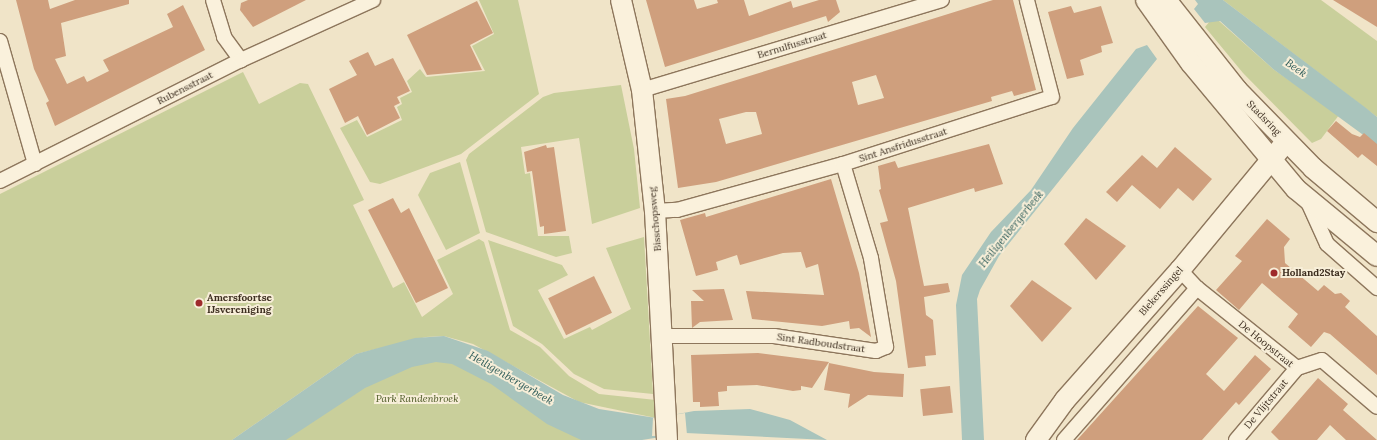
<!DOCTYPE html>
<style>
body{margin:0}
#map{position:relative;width:1377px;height:440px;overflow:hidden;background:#f0e4c8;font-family:Lora,serif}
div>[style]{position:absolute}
.green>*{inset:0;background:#c9cf9b}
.water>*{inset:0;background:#a9c4bc}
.pier>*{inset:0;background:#f0e4c8}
.building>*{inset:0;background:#cf9f7d;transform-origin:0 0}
.roads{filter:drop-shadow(1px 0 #8d765c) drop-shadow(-1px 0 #8d765c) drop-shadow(0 1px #8d765c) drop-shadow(0 -1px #8d765c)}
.street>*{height:14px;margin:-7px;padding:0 7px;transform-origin:7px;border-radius:7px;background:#faf1dc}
.secondary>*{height:20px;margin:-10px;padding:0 10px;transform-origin:10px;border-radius:10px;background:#faf1dc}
.dots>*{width:11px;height:11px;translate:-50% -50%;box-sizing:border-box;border:2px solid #f7eed8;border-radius:50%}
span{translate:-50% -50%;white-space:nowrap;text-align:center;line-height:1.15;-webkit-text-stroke:4px #f7eed8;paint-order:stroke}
.street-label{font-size:10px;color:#3d2e20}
.poi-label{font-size:10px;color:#3d2e20;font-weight:700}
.left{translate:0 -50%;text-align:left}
.park-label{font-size:10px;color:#4d5a26;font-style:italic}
.water-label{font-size:11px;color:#2f5d5a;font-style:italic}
</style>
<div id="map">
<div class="green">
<div style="clip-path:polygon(479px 0,518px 0,539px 94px,461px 154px,380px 184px,370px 182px,340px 128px,357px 120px,367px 137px,402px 120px,397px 107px,402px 104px,400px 98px,412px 92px,407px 81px,420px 69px,426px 77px,485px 71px,472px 46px,494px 34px)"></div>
<div style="clip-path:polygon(1223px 0,1321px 0,1377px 41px,1377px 117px)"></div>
<div style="clip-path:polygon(1210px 21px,1219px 21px,1273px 69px,1339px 115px,1321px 139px,1312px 143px,1243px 73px,1205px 27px)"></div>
<div style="clip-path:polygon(243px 72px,259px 104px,300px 83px,308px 84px,364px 200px,353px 205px,393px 288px,404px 282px,422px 317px,453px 294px,437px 260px,479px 239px,484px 242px,510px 330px,540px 347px,569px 376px,599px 394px,656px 400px,656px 418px,579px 402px,473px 344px,444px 336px,426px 337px,356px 354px,232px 440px,0 440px,0 194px)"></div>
<div style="clip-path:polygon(621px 85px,634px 149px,640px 208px,592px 224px,579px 138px,521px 147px,525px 174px,530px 173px,538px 236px,569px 236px,572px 253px,556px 257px,486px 232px,466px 160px,469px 154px,543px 97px,554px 93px)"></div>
<div style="clip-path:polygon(460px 162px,480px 233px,446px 250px,418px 195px,430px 173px)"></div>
<div style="clip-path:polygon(644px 237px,653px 394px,604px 389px,574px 374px,542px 344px,513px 326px,488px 240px,562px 265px,568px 275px,538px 290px,564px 339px,590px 327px,592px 330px,631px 309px,606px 248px)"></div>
<div style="clip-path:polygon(406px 358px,455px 360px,609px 440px,272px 440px)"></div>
</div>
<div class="water">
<div style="clip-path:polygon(1195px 0,1223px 0,1366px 108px,1377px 117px,1377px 145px,1273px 69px,1220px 21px,1205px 23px,1194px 9px,1198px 4px)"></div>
<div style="clip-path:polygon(1147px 45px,1157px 59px,999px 256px,980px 290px,977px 299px,984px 440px,962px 440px,956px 305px,962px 275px,991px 232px,1031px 190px,1073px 128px,1136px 49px)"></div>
<div style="clip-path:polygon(444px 336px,488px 351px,563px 395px,599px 409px,656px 418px,694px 411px,750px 409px,790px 420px,827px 440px,686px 433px,642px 440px,581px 440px,547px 424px,491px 384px,452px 364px,436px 362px,412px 367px,365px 388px,286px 440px,232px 440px,356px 354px,415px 338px)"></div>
</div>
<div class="pier">
<div style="clip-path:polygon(685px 413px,687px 435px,652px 436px,653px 418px)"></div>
</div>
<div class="building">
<div style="clip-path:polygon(16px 0,48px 0,50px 9px,75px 0,129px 0,129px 4px,61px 23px,66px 56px,55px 59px,67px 84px,84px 76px,87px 82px,109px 71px,103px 60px,173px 27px,167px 14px,183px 5px,205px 50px,55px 126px,46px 103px,49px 101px,34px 69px)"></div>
<div style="clip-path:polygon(248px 0,306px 0,253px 27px,240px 10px,241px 3px)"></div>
<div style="clip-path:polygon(646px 0,694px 0,697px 9px,718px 3px,717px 0,744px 0,749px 16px,791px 1px,793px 8px,819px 0,836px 0,840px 12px,828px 22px,826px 16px,665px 67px)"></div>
<div style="clip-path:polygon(evenodd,993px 0,1013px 0,1036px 90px,1014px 96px,1012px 91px,991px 97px,992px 101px,716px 182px,678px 188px,666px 99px,685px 96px,993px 0,876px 75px,884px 98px,858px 105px,852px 82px,876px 75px,993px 0,746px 112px,756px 112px,762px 134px,726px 144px,719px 119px,746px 112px)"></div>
<div style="clip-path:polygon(1333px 0,1377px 0,1377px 27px)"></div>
<div style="clip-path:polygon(477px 1px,493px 33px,470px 45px,482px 70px,427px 75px,407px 35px)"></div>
<div style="clip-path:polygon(1071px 6px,1074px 13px,1101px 6px,1113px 43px,1101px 46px,1102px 52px,1080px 60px,1084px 75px,1067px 79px,1048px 12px)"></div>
<div style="clip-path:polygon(368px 52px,375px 66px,393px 58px,410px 91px,397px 97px,400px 103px,394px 106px,400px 118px,367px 135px,358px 116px,345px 123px,329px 89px,357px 75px,349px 61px)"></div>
<div style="clip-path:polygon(1336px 121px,1352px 134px,1360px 137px,1364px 133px,1377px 144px,1377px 166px,1362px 154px,1358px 158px,1327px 131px)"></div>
<div style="clip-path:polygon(989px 144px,1003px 184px,975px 192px,974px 188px,908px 208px,924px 286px,948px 283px,950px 292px,924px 297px,926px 315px,933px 320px,936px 355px,925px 356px,926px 366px,908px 368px,896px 281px,880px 223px,888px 221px,879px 190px,881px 189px,878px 166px,895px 161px,898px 168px)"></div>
<div style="clip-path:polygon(546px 145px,547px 148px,554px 147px,566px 231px,544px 234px,544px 226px,540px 227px,532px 171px,527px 172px,524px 152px)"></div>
<div style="clip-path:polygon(1175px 147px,1212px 179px,1193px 201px,1178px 188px,1160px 209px,1132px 185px,1117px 202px,1106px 192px,1142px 155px,1157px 168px)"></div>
<div style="clip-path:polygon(831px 179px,859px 273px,871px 337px,859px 328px,850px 329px,849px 321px,822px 326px,752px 319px,746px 291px,824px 295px,818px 264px,806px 268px,801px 252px,783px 253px,740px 265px,737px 255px,716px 262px,718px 270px,696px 276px,680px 220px,705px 213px,706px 217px)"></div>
<div style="clip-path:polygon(393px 198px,401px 213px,409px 208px,448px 288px,416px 303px,368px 210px)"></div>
<div style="clip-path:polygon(1086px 218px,1126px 246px,1096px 280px,1064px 244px)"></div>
<div style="clip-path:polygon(1267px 219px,1290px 239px,1284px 247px,1285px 263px,1318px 291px,1324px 285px,1335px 294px,1341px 293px,1350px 301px,1345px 307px,1377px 336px,1377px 375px,1330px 334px,1324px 332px,1311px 347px,1288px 327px,1298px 314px,1262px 283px,1239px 310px,1216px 290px,1242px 261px,1235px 256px)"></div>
<div style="left:594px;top:276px;width:41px;height:51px;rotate:64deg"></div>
<div style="clip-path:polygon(1032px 280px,1072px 308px,1042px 342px,1010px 306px)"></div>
<div style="clip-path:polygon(724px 289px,733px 320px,700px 322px,692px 328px,691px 301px,704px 301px,692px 290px)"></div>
<div style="clip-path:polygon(1198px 306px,1238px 338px,1206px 374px,1224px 391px,1255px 355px,1271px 369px,1239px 405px,1236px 402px,1202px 440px,1077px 440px)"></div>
<div style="clip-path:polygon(758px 353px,829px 362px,812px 388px,801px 386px,801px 390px,793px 391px,757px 385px,727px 386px,727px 391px,718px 392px,719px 406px,700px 407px,700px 402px,693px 402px,691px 355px)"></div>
<div style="clip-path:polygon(829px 363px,874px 372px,904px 374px,903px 397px,868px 395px,848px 408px,850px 394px,824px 390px)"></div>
<div style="clip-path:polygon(1318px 378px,1348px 404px,1343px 410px,1377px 440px,1346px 440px,1330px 425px,1317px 440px,1279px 440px,1271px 432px)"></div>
<div style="left:950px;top:386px;width:27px;height:30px;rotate:84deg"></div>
</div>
<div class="roads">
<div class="street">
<div style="left:213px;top:0;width:39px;rotate:73deg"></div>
<div style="left:224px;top:37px;width:29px;rotate:54deg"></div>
<div style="left:0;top:41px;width:128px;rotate:74.1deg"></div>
<div style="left:642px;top:90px;width:313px;rotate:-16.7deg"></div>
<div style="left:0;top:181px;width:270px;rotate:-26.7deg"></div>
<div style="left:241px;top:60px;width:145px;rotate:-24.4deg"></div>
<div style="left:1308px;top:202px;width:46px;rotate:65.7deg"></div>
<div style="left:1327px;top:244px;width:67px;rotate:41.3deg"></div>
<div style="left:655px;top:211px;width:22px;rotate:-3deg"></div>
<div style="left:677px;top:210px;width:172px;rotate:-15.5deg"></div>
<div style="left:843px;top:164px;width:219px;rotate:-17.8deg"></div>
<div style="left:1052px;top:97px;width:100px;rotate:-104.5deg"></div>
<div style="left:1180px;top:270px;width:25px;rotate:47deg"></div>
<div style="left:1197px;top:288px;width:128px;rotate:38.7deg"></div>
<div style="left:664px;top:336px;width:110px"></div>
<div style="left:774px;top:336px;width:103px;rotate:8.4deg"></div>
<div style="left:876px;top:351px;width:11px;rotate:-22deg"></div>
<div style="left:886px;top:347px;width:90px;rotate:-99.6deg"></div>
<div style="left:871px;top:258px;width:98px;rotate:-106.6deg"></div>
<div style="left:1297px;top:368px;width:26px;rotate:-18deg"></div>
<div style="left:1322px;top:360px;width:72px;rotate:40.5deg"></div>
<div style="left:1064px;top:440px;width:202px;rotate:-48.8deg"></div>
<div style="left:1236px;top:440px;width:94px;rotate:-49.7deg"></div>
</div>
<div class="secondary">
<div style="left:621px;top:0;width:92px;rotate:76.9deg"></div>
<div style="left:642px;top:90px;width:122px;rotate:83.9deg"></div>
<div style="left:655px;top:211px;width:229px;rotate:87deg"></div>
<div style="left:1146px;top:0;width:77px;rotate:54.5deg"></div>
<div style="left:1191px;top:63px;width:164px;rotate:50.2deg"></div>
<div style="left:1296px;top:189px;width:105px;rotate:39.6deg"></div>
<div style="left:1166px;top:0;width:115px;rotate:51.7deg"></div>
<div style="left:1237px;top:90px;width:109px;rotate:45.7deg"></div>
<div style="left:1313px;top:168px;width:84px;rotate:40.2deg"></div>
<div style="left:1036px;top:440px;width:49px;rotate:-54.1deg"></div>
<div style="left:1065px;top:400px;width:174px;rotate:-48.5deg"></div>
<div style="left:1180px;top:270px;width:166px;rotate:-50.4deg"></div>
</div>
</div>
<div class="dots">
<div style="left:1274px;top:273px;background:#9e2a2b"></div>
<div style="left:199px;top:303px;background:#9e2a2b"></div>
</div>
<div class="street-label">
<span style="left:792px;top:45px;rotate:-17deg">Bernulfusstraat</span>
<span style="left:185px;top:88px;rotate:-27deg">Rubensstraat</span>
<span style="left:1264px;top:118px;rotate:46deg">Stadsring</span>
<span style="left:903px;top:145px;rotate:-18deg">Sint Ansfridusstraat</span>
<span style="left:655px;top:219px;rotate:-95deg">Bisschopsweg</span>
<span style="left:1161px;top:291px;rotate:-49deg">Blekerssingel</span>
<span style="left:821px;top:343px;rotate:8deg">Sint Radboudstraat</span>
<span style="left:1266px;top:344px;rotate:39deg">De Hoopstraat</span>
<span style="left:1266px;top:404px;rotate:-50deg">De Vlijtstraat</span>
</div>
<div class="poi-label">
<span class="left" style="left:1282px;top:273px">Holland2Stay</span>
<span class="left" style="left:207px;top:303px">Amersfoortse<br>IJsvereniging</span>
</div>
<div class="park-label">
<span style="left:417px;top:399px">Park Randenbroek</span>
</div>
<div class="water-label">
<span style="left:1296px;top:68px;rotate:35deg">Beek</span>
<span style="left:1011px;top:229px;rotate:-51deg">Heiligenbergerbeek</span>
<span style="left:511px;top:378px;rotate:30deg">Heiligenbergerbeek</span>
</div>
</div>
